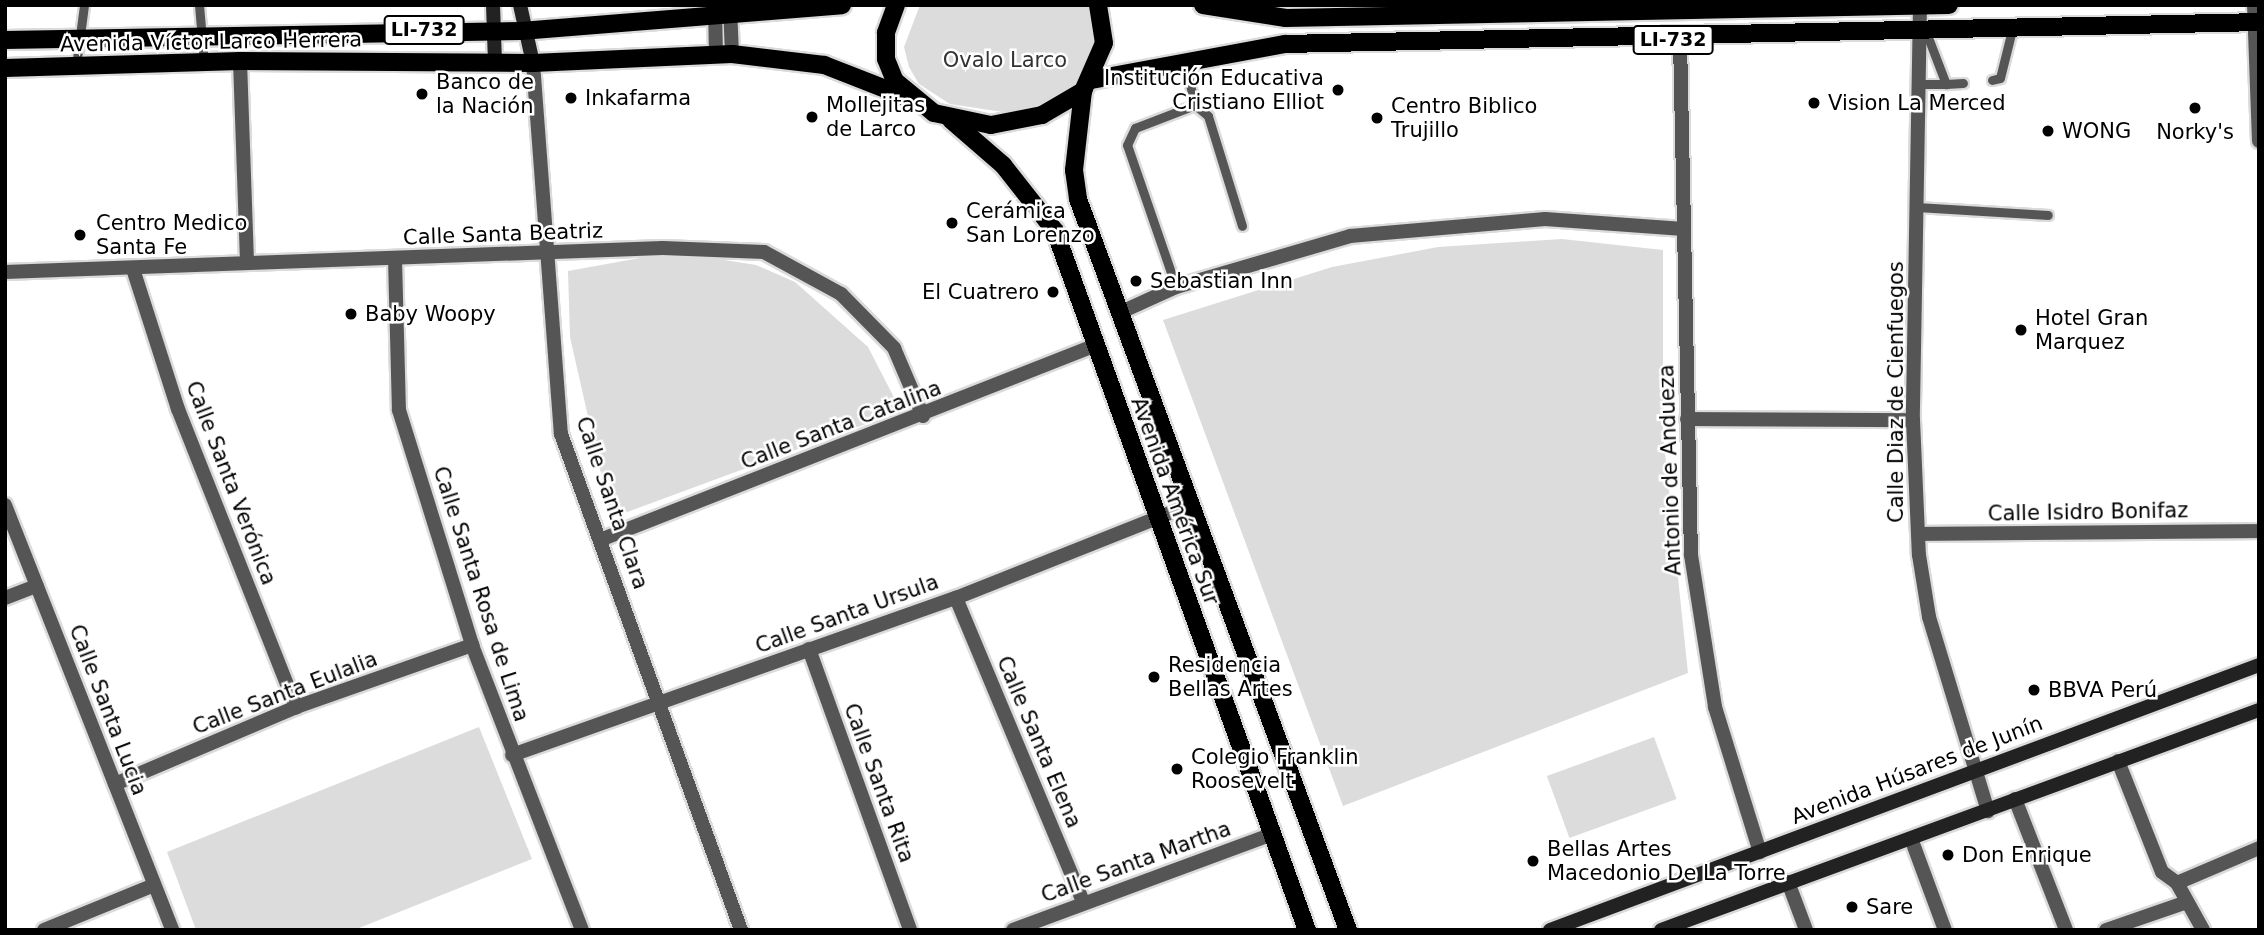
<!DOCTYPE html>
<meta charset="utf-8">
<style>
body{margin:0}
#map{position:relative;width:2264px;height:935px;overflow:hidden;background:#fff;font-family:"DejaVu Sans",sans-serif}
div>[style]{position:absolute}
.green>*{inset:0;background:#dcdcdc;transform-origin:0 0}
.roads{filter:drop-shadow(2px 0 #dbdbdb) drop-shadow(-2px 0 #dbdbdb) drop-shadow(0 2px #dbdbdb) drop-shadow(0 -2px #dbdbdb)}
.lane>*{height:9px;margin:-4.5px;padding:0 4.5px;transform-origin:4.5px;border-radius:4.5px;background:#555}
.street>*{height:14px;margin:-7px;padding:0 7px;transform-origin:7px;border-radius:7px;background:#555}
.secondary>*{height:14px;margin:-7px;padding:0 7px;transform-origin:7px;border-radius:7px;background:#222}
.primary>*{height:18px;margin:-9px;padding:0 9px;transform-origin:9px;border-radius:9px;background:#000}
.dots>*{width:19px;height:19px;translate:-50% -50%;box-sizing:border-box;border:4px solid #fff;border-radius:50%}
span{translate:-50% -50%;white-space:nowrap;text-align:center;line-height:1.15;-webkit-text-stroke:5px #fff;paint-order:stroke}
.shield-label span{padding:2px 5px;background:#fff;border:2px solid;border-radius:5px;-webkit-text-stroke-width:0}
.shield-label{font-size:19px;color:#000;font-weight:700}
.street-label{font-size:21px;color:#000}
.park-label{font-size:21px;color:#333}
.poi-label{font-size:21px;color:#000}
.right{translate:-100% -50%;text-align:right}
.left{translate:0 -50%;text-align:left}
.frame{position:absolute;inset:0;border:7px solid #000;pointer-events:none}
</style>
<div id="map">
<div class="green">
<div style="clip-path:polygon(920px 5px,1091px 5px,1100px 68px,1051px 106px,1016px 114px,950px 104px,919px 84px,909px 67px,904px 47px)"></div>
<div style="clip-path:polygon(1562px 239px,1663px 250px,1663px 434px,1688px 673px,1343px 806px,1163px 320px,1332px 267px,1438px 247px)"></div>
<div style="clip-path:polygon(673px 252px,756px 265px,795px 282px,868px 347px,901px 411px,611px 518px,570px 337px,568px 271px)"></div>
<div style="clip-path:polygon(479px 727px,532px 859px,354px 930px,196px 930px,167px 852px)"></div>
<div style="left:1654px;top:737px;width:66px;height:114px;rotate:70deg"></div>
</div>
<div class="roads">
<div class="lane">
<div style="left:199px;top:5px;width:57px;rotate:85deg"></div>
<div style="left:1926px;top:32px;width:56px;rotate:69deg"></div>
<div style="left:1946px;top:84px;width:17px;rotate:-3deg"></div>
<div style="left:1184px;top:60px;width:46px;rotate:76.3deg"></div>
<div style="left:76px;top:66px;width:62px;rotate:-82.5deg"></div>
<div style="left:1992px;top:80px;width:8px;rotate:-14deg"></div>
<div style="left:2000px;top:78px;width:49px;rotate:-76deg"></div>
<div style="left:1918px;top:84px;width:28px"></div>
<div style="left:1917px;top:207px;width:131px;rotate:3.5deg"></div>
<div style="left:1176px;top:287px;width:150px;rotate:-109deg"></div>
<div style="left:1127px;top:145px;width:19px;rotate:-65deg"></div>
<div style="left:1135px;top:128px;width:64px;rotate:-21deg"></div>
<div style="left:1195px;top:105px;width:17px;rotate:40deg"></div>
<div style="left:1208px;top:116px;width:115px;rotate:72.8deg"></div>
</div>
<div class="street">
<div style="left:715px;top:5px;width:50px;rotate:88.9deg"></div>
<div style="left:730px;top:5px;width:49px;rotate:87.7deg"></div>
<div style="left:1920px;top:5px;width:415px;rotate:91deg"></div>
<div style="left:1913px;top:420px;width:135px;rotate:87.5deg"></div>
<div style="left:1919px;top:555px;width:63px;rotate:80.8deg"></div>
<div style="left:1929px;top:617px;width:203px;rotate:73.1deg"></div>
<div style="left:2254px;top:5px;width:136px;rotate:87.9deg"></div>
<div style="left:1680px;top:40px;width:515px;rotate:88.78deg"></div>
<div style="left:1691px;top:555px;width:154px;rotate:81deg"></div>
<div style="left:1715px;top:707px;width:152px;rotate:72.8deg"></div>
<div style="left:240px;top:61px;width:201px;rotate:88deg"></div>
<div style="left:533px;top:63px;width:372px;rotate:85.7deg"></div>
<div style="left:561px;top:434px;width:528px;rotate:70.05deg"></div>
<div style="left:395px;top:259px;width:151px;rotate:88.5deg"></div>
<div style="left:399px;top:410px;width:246px;rotate:72.7deg"></div>
<div style="left:472px;top:645px;width:305px;rotate:68.9deg"></div>
<div style="left:5px;top:272px;width:658px;rotate:-2.09deg"></div>
<div style="left:663px;top:248px;width:101px;rotate:2.3deg"></div>
<div style="left:764px;top:252px;width:88px;rotate:28.6deg"></div>
<div style="left:841px;top:294px;width:76px;rotate:45.5deg"></div>
<div style="left:894px;top:348px;width:74px;rotate:66.9deg"></div>
<div style="left:134px;top:272px;width:144px;rotate:72.2deg"></div>
<div style="left:178px;top:409px;width:321px;rotate:68.4deg"></div>
<div style="left:1119px;top:313px;width:63px;rotate:-24.5deg"></div>
<div style="left:1176px;top:287px;width:181px;rotate:-16.3deg"></div>
<div style="left:1350px;top:236px;width:196px;rotate:-5deg"></div>
<div style="left:1545px;top:219px;width:139px;rotate:4.1deg"></div>
<div style="left:1687px;top:419px;width:226px;rotate:0.3deg"></div>
<div style="left:5px;top:505px;width:457px;rotate:68.5deg"></div>
<div style="left:1918px;top:534px;width:341px;rotate:-0.5deg"></div>
<div style="left:600px;top:540px;width:533px;rotate:-21.46deg"></div>
<div style="left:5px;top:598px;width:34px;rotate:-21deg"></div>
<div style="left:956px;top:598px;width:329px;rotate:67.3deg"></div>
<div style="left:809px;top:649px;width:299px;rotate:70.2deg"></div>
<div style="left:512px;top:755px;width:471px;rotate:-19.5deg"></div>
<div style="left:956px;top:598px;width:254px;rotate:-21.7deg"></div>
<div style="left:2118px;top:761px;width:119px;rotate:68.4deg"></div>
<div style="left:2162px;top:872px;width:19px;rotate:36deg"></div>
<div style="left:2177px;top:883px;width:54px;rotate:61deg"></div>
<div style="left:115px;top:784px;width:197px;rotate:-23deg"></div>
<div style="left:296px;top:707px;width:187px;rotate:-19.4deg"></div>
<div style="left:2015px;top:799px;width:141px;rotate:68.7deg"></div>
<div style="left:1912px;top:841px;width:95px;rotate:69.7deg"></div>
<div style="left:1788px;top:882px;width:51px;rotate:69.4deg"></div>
<div style="left:2177px;top:883px;width:89px;rotate:-23.1deg"></div>
<div style="left:44px;top:930px;width:119px;rotate:-22.2deg"></div>
<div style="left:1013px;top:930px;width:277px;rotate:-20.3deg"></div>
<div style="left:2106px;top:930px;width:83px;rotate:-19.1deg"></div>
</div>
<div class="secondary">
<div style="left:493px;top:5px;width:58px;rotate:88deg"></div>
<div style="left:520px;top:5px;width:59px;rotate:77.4deg"></div>
<div style="left:1550px;top:930px;width:757px;rotate:-20.49deg"></div>
<div style="left:1661px;top:930px;width:637px;rotate:-20.2deg"></div>
</div>
<div class="primary">
<div style="left:896px;top:5px;width:30px;rotate:110deg"></div>
<div style="left:886px;top:33px;width:26px;rotate:90deg"></div>
<div style="left:886px;top:59px;width:24px;rotate:68deg"></div>
<div style="left:895px;top:81px;width:50px;rotate:39.4deg"></div>
<div style="left:934px;top:113px;width:58px;rotate:11.9deg"></div>
<div style="left:991px;top:125px;width:52px;rotate:-11.1deg"></div>
<div style="left:1042px;top:115px;width:48px;rotate:-30.3deg"></div>
<div style="left:1083px;top:91px;width:52px;rotate:-66.4deg"></div>
<div style="left:1104px;top:43px;width:38px;rotate:-99deg"></div>
<div style="left:1203px;top:5px;width:84px;rotate:8.9deg"></div>
<div style="left:1286px;top:18px;width:663px;rotate:-1.12deg"></div>
<div style="left:5px;top:40px;width:516px;rotate:-1deg"></div>
<div style="left:521px;top:31px;width:322px;rotate:-4.6deg"></div>
<div style="left:5px;top:68px;width:235px;rotate:-1.7deg"></div>
<div style="left:240px;top:61px;width:293px;rotate:0.4deg"></div>
<div style="left:533px;top:63px;width:199px;rotate:-2.6deg"></div>
<div style="left:732px;top:54px;width:93px;rotate:6.8deg"></div>
<div style="left:824px;top:65px;width:97px;rotate:21.3deg"></div>
<div style="left:1091px;top:80px;width:197px;rotate:-10.5deg"></div>
<div style="left:1285px;top:44px;width:974px;rotate:-1.29deg"></div>
<div style="left:1083px;top:91px;width:80px;rotate:96.5deg"></div>
<div style="left:1074px;top:170px;width:29px;rotate:82deg"></div>
<div style="left:1078px;top:199px;width:779px;rotate:69.73deg"></div>
<div style="left:951px;top:120px;width:69px;rotate:40.9deg"></div>
<div style="left:1003px;top:165px;width:84px;rotate:51.8deg"></div>
<div style="left:1055px;top:231px;width:743px;rotate:70.18deg"></div>
</div>
</div>
<div class="dots">
<div style="left:1338px;top:90px;background:#000"></div>
<div style="left:422px;top:94px;background:#000"></div>
<div style="left:571px;top:98px;background:#000"></div>
<div style="left:1814px;top:103px;background:#000"></div>
<div style="left:2195px;top:108px;background:#000"></div>
<div style="left:812px;top:117px;background:#000"></div>
<div style="left:1377px;top:118px;background:#000"></div>
<div style="left:2048px;top:131px;background:#000"></div>
<div style="left:952px;top:223px;background:#000"></div>
<div style="left:80px;top:235px;background:#000"></div>
<div style="left:1136px;top:281px;background:#000"></div>
<div style="left:1053px;top:292px;background:#000"></div>
<div style="left:351px;top:314px;background:#000"></div>
<div style="left:2021px;top:330px;background:#000"></div>
<div style="left:1154px;top:677px;background:#000"></div>
<div style="left:2034px;top:690px;background:#000"></div>
<div style="left:1177px;top:769px;background:#000"></div>
<div style="left:1948px;top:855px;background:#000"></div>
<div style="left:1533px;top:861px;background:#000"></div>
<div style="left:1852px;top:907px;background:#000"></div>
</div>
<div class="shield-label">
<span style="left:424px;top:30px">LI-732</span>
<span style="left:1673px;top:40px">LI-732</span>
</div>
<div class="street-label">
<span style="left:211px;top:42px;rotate:-1deg">Avenida Víctor Larco Herrera</span>
<span style="left:503px;top:234px;rotate:-2deg">Calle Santa Beatriz</span>
<span style="left:1896px;top:392px;rotate:-90deg">Calle Diaz de Cienfuegos</span>
<span style="left:841px;top:425px;rotate:-21deg">Calle Santa Catalina</span>
<span style="left:1670px;top:470px;rotate:-92deg">Antonio de Andueza</span>
<span style="left:231px;top:483px;rotate:69deg">Calle Santa Verónica</span>
<span style="left:1175px;top:501px;rotate:70deg">Avenida América Sur</span>
<span style="left:612px;top:503px;rotate:71deg">Calle Santa Clara</span>
<span style="left:2088px;top:512px;rotate:-1deg">Calle Isidro Bonifaz</span>
<span style="left:481px;top:594px;rotate:72deg">Calle Santa Rosa de Lima</span>
<span style="left:847px;top:614px;rotate:-20deg">Calle Santa Ursula</span>
<span style="left:285px;top:693px;rotate:-21deg">Calle Santa Eulalia</span>
<span style="left:108px;top:710px;rotate:69deg">Calle Santa Lucia</span>
<span style="left:1039px;top:742px;rotate:67deg">Calle Santa Elena</span>
<span style="left:1917px;top:770px;rotate:-21deg">Avenida Húsares de Junín</span>
<span style="left:879px;top:783px;rotate:70deg">Calle Santa Rita</span>
<span style="left:1136px;top:862px;rotate:-20deg">Calle Santa Martha</span>
</div>
<div class="park-label">
<span style="left:1005px;top:60px">Ovalo Larco</span>
</div>
<div class="poi-label">
<span class="right" style="left:1324px;top:90px">Institución Educativa<br>Cristiano Elliot</span>
<span class="left" style="left:436px;top:94px">Banco de<br>la Nación</span>
<span class="left" style="left:585px;top:98px">Inkafarma</span>
<span class="left" style="left:1828px;top:103px">Vision La Merced</span>
<span class="left" style="left:826px;top:117px">Mollejitas<br>de Larco</span>
<span class="left" style="left:1391px;top:118px">Centro Biblico<br>Trujillo</span>
<span class="left" style="left:2062px;top:131px">WONG</span>
<span style="left:2195px;top:132px">Norky's</span>
<span class="left" style="left:966px;top:223px">Cerámica<br>San Lorenzo</span>
<span class="left" style="left:96px;top:235px">Centro Medico<br>Santa Fe</span>
<span class="left" style="left:1150px;top:281px">Sebastian Inn</span>
<span class="right" style="left:1039px;top:292px">El Cuatrero</span>
<span class="left" style="left:365px;top:314px">Baby Woopy</span>
<span class="left" style="left:2035px;top:330px">Hotel Gran<br>Marquez</span>
<span class="left" style="left:1168px;top:677px">Residencia<br>Bellas Artes</span>
<span class="left" style="left:2048px;top:690px">BBVA Perú</span>
<span class="left" style="left:1191px;top:769px">Colegio Franklin<br>Roosevelt</span>
<span class="left" style="left:1547px;top:861px">Bellas Artes<br>Macedonio De La Torre</span>
<span class="left" style="left:1962px;top:855px">Don Enrique</span>
<span class="left" style="left:1866px;top:907px">Sare</span>
</div>
<div class="frame"></div>
</div>
